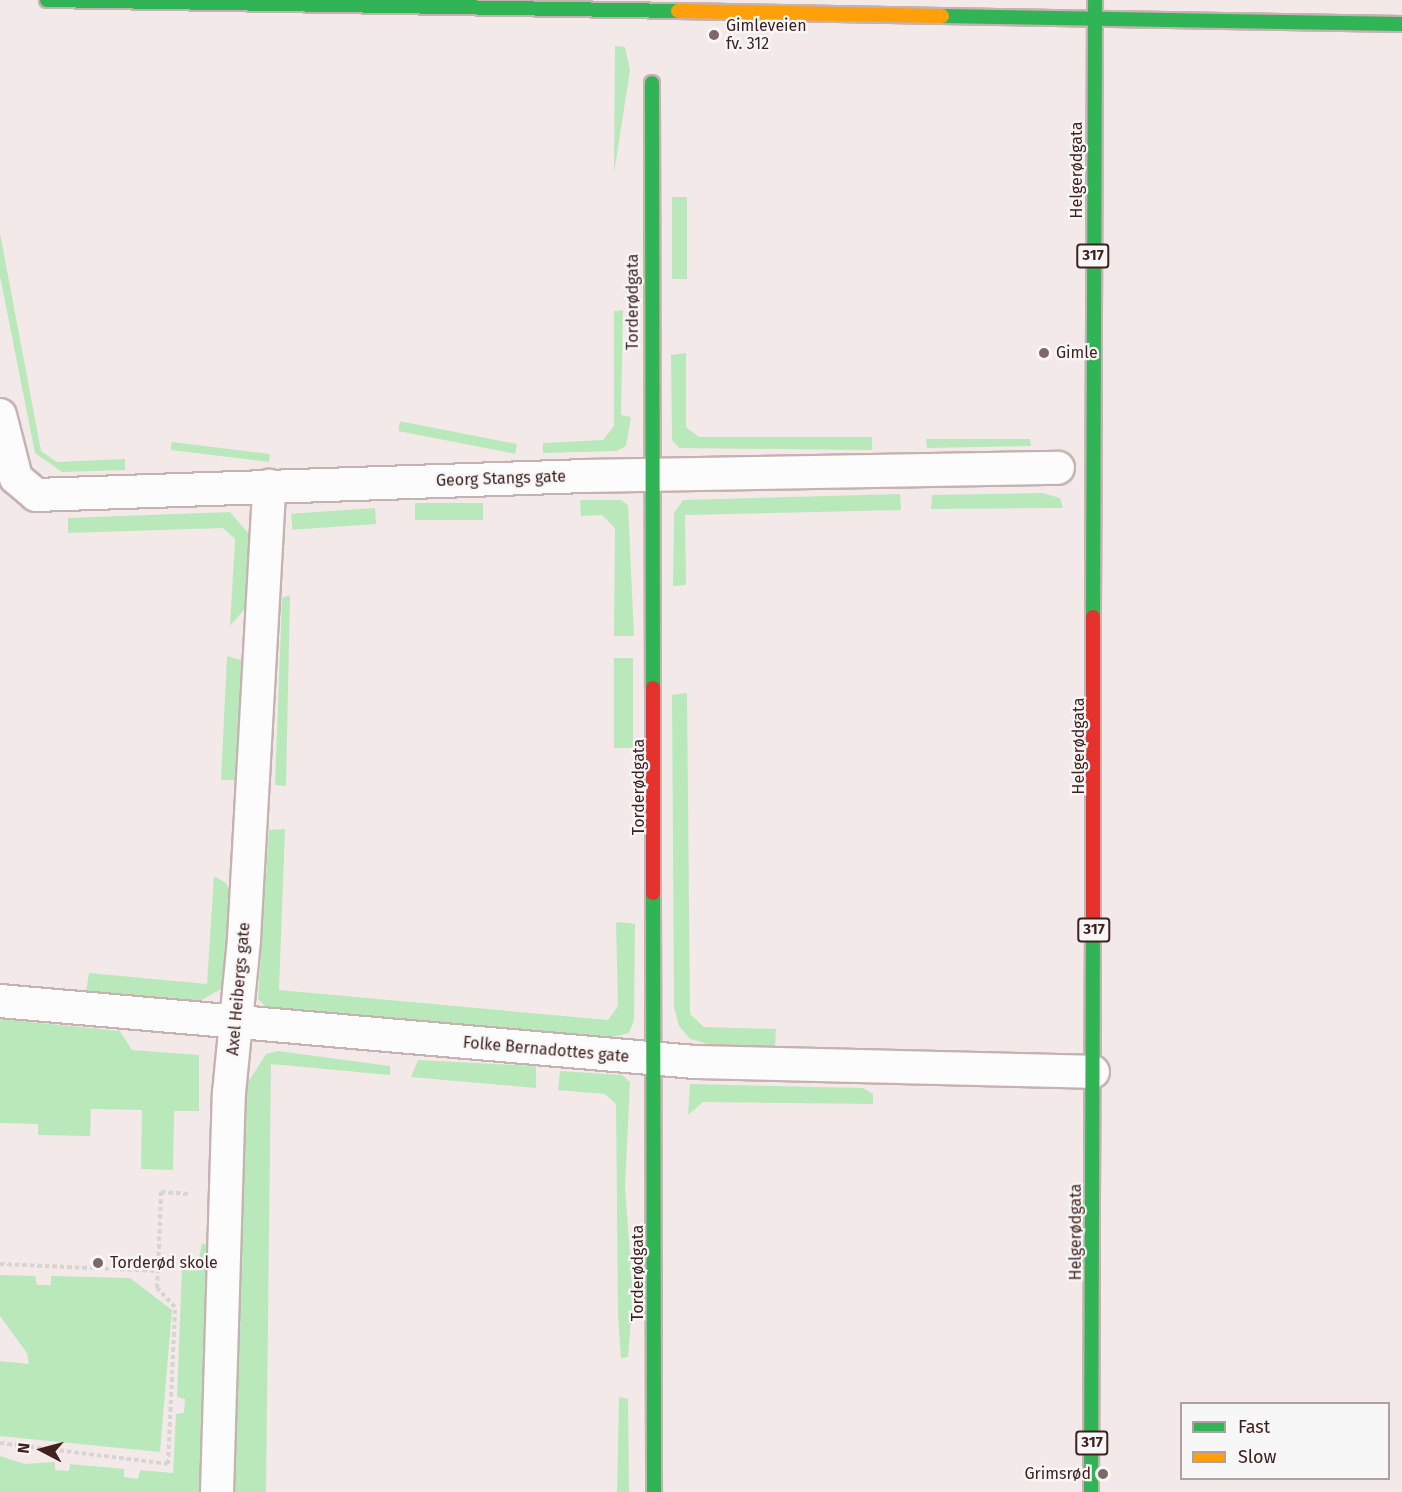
<!DOCTYPE html>
<meta charset="utf-8">
<style>
body{margin:0}
#map{position:relative;width:1402px;height:1492px;overflow:hidden;background:#f3e9e8;font-family:"Fira Sans",sans-serif}
div>[style]{position:absolute}
.green>*{inset:0;background:#b9e9bb;transform-origin:0 0}
.path>*{height:4px;margin-top:-2px;transform-origin:0;background:repeating-linear-gradient(90deg,#d8d4d4 0 4.5px,transparent 0 7.5px)}
.roads{filter:drop-shadow(2px 0 #c6b2b0) drop-shadow(-2px 0 #c6b2b0) drop-shadow(0 2px #c6b2b0) drop-shadow(0 -2px #c6b2b0)}
.street>*{height:32px;margin:-16px;padding:0 16px;transform-origin:16px;border-radius:16px;background:#fdfcfc}
.fast>*{height:14px;margin:-7px;padding:0 7px;transform-origin:7px;border-radius:7px;background:#30b455}
.slow>*{height:14px;margin:-7px;padding:0 7px;transform-origin:7px;border-radius:7px;background:#ff9f0a}
.jam>*{height:14px;margin:-7px;padding:0 7px;transform-origin:7px;border-radius:7px;background:#e5322d}
.dots>*{width:16px;height:16px;translate:-50% -50%;box-sizing:border-box;border:3px solid #f7f7f7;border-radius:50%}
span{translate:-50% -50%;white-space:nowrap;text-align:center;line-height:1.15;-webkit-text-stroke:4.5px #f7f7f7;paint-order:stroke}
.shield-label span{padding:2px 4px;background:#f7f7f7;border:2px solid;border-radius:4px;-webkit-text-stroke-width:0}
.shield-label{font-size:15px;color:#41211e;font-weight:700}
.poi-label{font-size:16px;color:#41211e}
.left{translate:0 -50%;text-align:left}
.right{translate:-100% -50%;text-align:right}
.street-label{font-size:16px;color:#41211e}
.legend{position:absolute;left:1180px;top:1402px;width:210px;height:78px;box-sizing:border-box;background:#f7f7f7;border:2px solid #aea1a0;margin:0;padding:8px 10px;list-style:none;font-size:18px;color:#41211e}
.legend li{display:flex;align-items:center;gap:12px;height:30px}
.legend b{width:30px;border:2px solid #aea1a0}
.north{position:absolute;left:12px;top:1420px;width:60px;height:60px;-webkit-text-stroke:4px #f7f7f7;paint-order:stroke;rotate:276deg;font-size:16px;font-weight:700;line-height:24px;text-align:center;color:#41211e}
.north::after{content:'';display:block;margin:auto;width:21px;height:27px;background:#41211e;clip-path:polygon(50% 0,100% 100%,50% 72%,0 100%)}
</style>
<div id="map">
<div class="green">
<div style="clip-path:polygon(615px 46px,625px 47px,630px 70px,614px 173px)"></div>
<div style="left:687px;top:197px;width:82px;height:15px;rotate:90deg"></div>
<div style="clip-path:polygon(0 233px,41px 451px,57px 462px,125px 459px,125px 470px,62px 472px,35px 453px,0 276px)"></div>
<div style="clip-path:polygon(623px 310px,621px 415px,631px 417px,626px 446px,617px 451px,543px 453px,543px 443px,603px 440px,614px 426px,614px 311px)"></div>
<div style="clip-path:polygon(686px 353px,686px 427px,699px 437px,872px 437px,872px 450px,679px 448px,672px 440px,671px 355px)"></div>
<div style="clip-path:polygon(926px 439px,1030px 439px,1031px 446px,927px 448px)"></div>
<div style="left:517px;top:444px;width:10px;height:119px;rotate:101deg"></div>
<div style="left:270px;top:454px;width:8px;height:99px;rotate:97deg"></div>
<div style="clip-path:polygon(1042px 493px,1060px 498px,1063px 508px,931px 509px,932px 495px)"></div>
<div style="clip-path:polygon(900px 494px,901px 510px,685px 515px,686px 585px,673px 586px,674px 513px,683px 500px)"></div>
<div style="clip-path:polygon(580px 500px,621px 500px,628px 505px,634px 636px,614px 636px,615px 528px,602px 515px,581px 516px)"></div>
<div style="left:483px;top:503px;width:17px;height:68px;rotate:90deg"></div>
<div style="left:375px;top:508px;width:16px;height:84px;rotate:86deg"></div>
<div style="clip-path:polygon(230px 512px,249px 534px,248px 605px,230px 626px,235px 539px,223px 528px,68px 533px,68px 518px)"></div>
<div style="clip-path:polygon(290px 595px,286px 786px,275px 785px,282px 598px)"></div>
<div style="clip-path:polygon(227px 656px,241px 660px,245px 670px,240px 780px,221px 780px)"></div>
<div style="left:633px;top:658px;width:90px;height:19px;rotate:90deg"></div>
<div style="clip-path:polygon(687px 693px,690px 1014px,704px 1027px,776px 1029px,775px 1046px,708px 1044px,690px 1039px,679px 1026px,674px 1007px,672px 695px)"></div>
<div style="clip-path:polygon(285px 829px,279px 990px,608px 1020px,618px 1006px,616px 922px,628px 923px,635px 924px,634px 1020px,629px 1033px,609px 1038px,266px 1007px,258px 999px,269px 830px)"></div>
<div style="clip-path:polygon(214px 876px,226px 883px,232px 899px,228px 969px,221px 989px,196px 1003px,86px 992px,89px 973px,207px 984px)"></div>
<div style="clip-path:polygon(0 1019px,120px 1031px,132px 1050px,199px 1055px,199px 1111px,174px 1111px,173px 1170px,141px 1169px,142px 1110px,91px 1109px,90px 1136px,38px 1135px,38px 1124px,0 1123px)"></div>
<div style="clip-path:polygon(278px 1051px,390px 1066px,390px 1075px,271px 1064px,266px 1492px,233px 1492px,247px 1084px,266px 1054px)"></div>
<div style="clip-path:polygon(418px 1060px,536px 1066px,536px 1088px,411px 1077px)"></div>
<div style="clip-path:polygon(560px 1071px,622px 1075px,630px 1082px,625px 1186px,633px 1296px,628px 1357px,621px 1358px,618px 1316px,616px 1104px,605px 1094px,558px 1090px)"></div>
<div style="clip-path:polygon(690px 1084px,863px 1088px,873px 1094px,873px 1104px,703px 1102px,688px 1115px)"></div>
<div style="clip-path:polygon(202px 1243px,211px 1246px,202px 1492px,0 1492px,0 1456px,25px 1464px,55px 1462px,55px 1470px,69px 1471px,70px 1464px,124px 1469px,124px 1477px,138px 1479px,140px 1470px,173px 1473px,176px 1414px,184px 1413px,185px 1399px,177px 1397px,182px 1267px,197px 1268px)"></div>
<div style="clip-path:polygon(0 1275px,35px 1276px,37px 1285px,51px 1285px,51px 1276px,130px 1278px,172px 1310px,160px 1452px,0 1436px,0 1361px,29px 1364px,27px 1353px,0 1316px)"></div>
<div style="clip-path:polygon(619px 1397px,628px 1399px,629px 1492px,617px 1492px)"></div>
</div>
<div class="path">
<div style="left:0;top:1264px;width:158px;rotate:2.5deg"></div>
<div style="left:158px;top:1271px;width:79px;rotate:-87.8deg"></div>
<div style="left:161px;top:1192px;width:29px;rotate:4deg"></div>
<div style="left:0;top:1443px;width:169px;rotate:7.1deg"></div>
<div style="left:168px;top:1464px;width:157px;rotate:-87.4deg"></div>
<div style="left:175px;top:1307px;width:26px;rotate:-133deg"></div>
<div style="left:157px;top:1288px;width:17px;rotate:-87deg"></div>
</div>
<div class="roads">
<div class="street">
<div style="left:0;top:415px;width:65px;rotate:75.7deg"></div>
<div style="left:16px;top:478px;width:26px;rotate:40deg"></div>
<div style="left:36px;top:495px;width:549px;rotate:-1.98deg"></div>
<div style="left:585px;top:476px;width:473px;rotate:-1deg"></div>
<div style="left:0;top:1001px;width:697px;rotate:5.02deg"></div>
<div style="left:694px;top:1062px;width:399px;rotate:1.4deg"></div>
<div style="left:217px;top:1492px;width:399px;rotate:-88.3deg"></div>
<div style="left:229px;top:1093px;width:155px;rotate:-84.4deg"></div>
<div style="left:244px;top:939px;width:454px;rotate:-86.8deg"></div>
</div>
<div class="fast">
<div style="left:47px;top:0;width:631px;rotate:1deg"></div>
<div style="left:942px;top:16px;width:460px;rotate:1deg"></div>
<div style="left:652px;top:83px;width:605px;rotate:89.91deg"></div>
<div style="left:1093px;top:617px;width:617px;rotate:-89.81deg"></div>
<div style="left:653px;top:893px;width:599px;rotate:89.9deg"></div>
<div style="left:1091px;top:1492px;width:569px;rotate:-89.8deg"></div>
</div>
<div class="slow">
<div style="left:678px;top:11px;width:264px;rotate:1.1deg"></div>
</div>
<div class="jam">
<div style="left:653px;top:688px;width:205px;rotate:90deg"></div>
<div style="left:1093px;top:923px;width:306px;rotate:-90deg"></div>
</div>
</div>
<div class="dots">
<div style="left:714px;top:35px;background:#7f6765"></div>
<div style="left:1044px;top:353px;background:#7f6765"></div>
<div style="left:98px;top:1263px;background:#7f6765"></div>
<div style="left:1103px;top:1474px;background:#7f6765"></div>
</div>
<div class="shield-label">
<span style="left:1093px;top:256px">317</span>
<span style="left:1094px;top:930px">317</span>
<span style="left:1092px;top:1443px">317</span>
</div>
<div class="poi-label">
<span class="left" style="left:726px;top:35px">Gimleveien<br>fv. 312</span>
<span class="left" style="left:1056px;top:353px">Gimle</span>
<span class="left" style="left:110px;top:1263px">Torderød skole</span>
<span class="right" style="left:1091px;top:1474px">Grimsrød</span>
</div>
<div class="street-label">
<span style="left:1077px;top:170px;rotate:-90deg">Helgerødgata</span>
<span style="left:633px;top:302px;rotate:-90deg">Torderødgata</span>
<span style="left:501px;top:479px;rotate:-2deg">Georg Stangs gate</span>
<span style="left:1079px;top:746px;rotate:-90deg">Helgerødgata</span>
<span style="left:639px;top:787px;rotate:-90deg">Torderødgata</span>
<span style="left:239px;top:989px;rotate:-85deg">Axel Heibergs gate</span>
<span style="left:546px;top:1050px;rotate:5deg">Folke Bernadottes gate</span>
<span style="left:1076px;top:1232px;rotate:-90deg">Helgerødgata</span>
<span style="left:638px;top:1273px;rotate:-90deg">Torderødgata</span>
</div>
<ul class="legend">
<li><b style="height:8px;background:#30b455"></b>Fast</li>
<li><b style="height:8px;background:#ff9f0a"></b>Slow</li>
</ul>
<div class="north">N</div>
</div>
